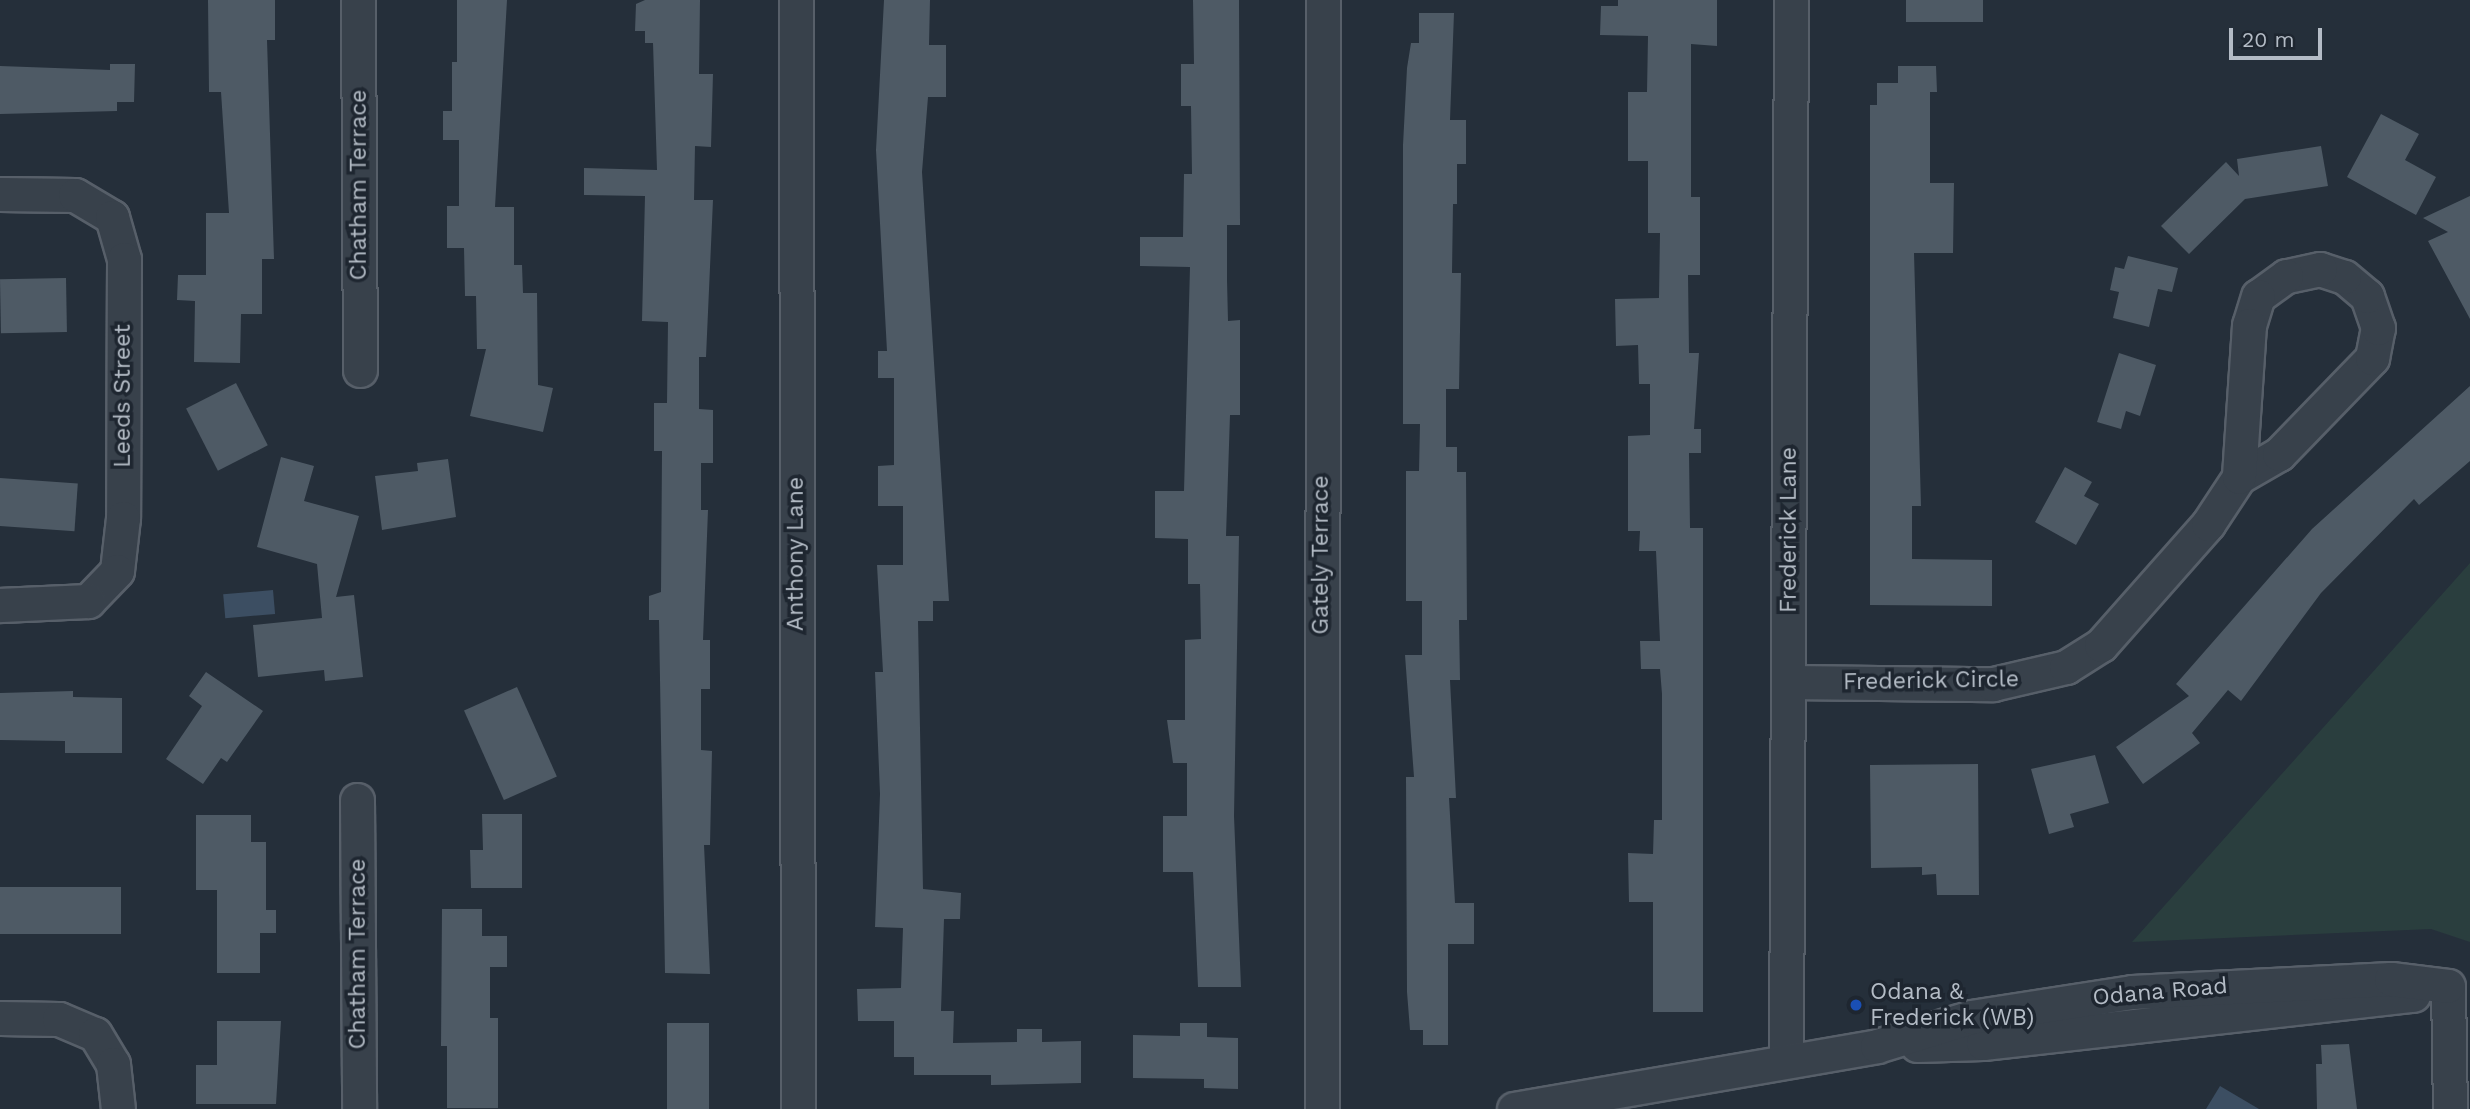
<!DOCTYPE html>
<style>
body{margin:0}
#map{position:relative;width:2470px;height:1109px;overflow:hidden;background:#252f3a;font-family:"Work Sans",sans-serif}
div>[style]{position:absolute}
.green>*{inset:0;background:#2a3e3e}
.water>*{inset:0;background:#3c4e62;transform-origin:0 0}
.building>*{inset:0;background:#4e5a65;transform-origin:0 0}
.roads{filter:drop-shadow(2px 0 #575f69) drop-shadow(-2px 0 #575f69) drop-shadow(0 2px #575f69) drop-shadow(0 -2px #575f69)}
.minor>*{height:33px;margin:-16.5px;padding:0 16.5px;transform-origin:16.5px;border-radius:16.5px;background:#38414b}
.dots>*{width:19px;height:19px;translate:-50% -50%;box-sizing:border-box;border:4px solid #1e2630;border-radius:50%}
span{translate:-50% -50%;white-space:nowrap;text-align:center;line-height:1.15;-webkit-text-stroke:7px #1e2630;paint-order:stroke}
.street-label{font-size:23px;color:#b4bcc6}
.poi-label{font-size:23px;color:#b4bcc6}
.left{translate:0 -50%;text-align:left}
.scale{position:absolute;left:2229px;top:28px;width:93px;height:32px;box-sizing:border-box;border:4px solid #b4bcc6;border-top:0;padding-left:9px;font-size:21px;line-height:24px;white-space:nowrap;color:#b4bcc6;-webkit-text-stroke:5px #1e2630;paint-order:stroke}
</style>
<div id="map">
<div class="green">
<div style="clip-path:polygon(2470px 563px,2470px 942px,2431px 929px,2132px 942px)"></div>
</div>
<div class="water">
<div style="left:273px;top:590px;width:24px;height:50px;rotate:85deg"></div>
<div style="clip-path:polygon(2220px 1086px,2259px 1109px,2206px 1109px)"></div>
</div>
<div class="building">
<div style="clip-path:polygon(208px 0,275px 0,275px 40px,267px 40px,274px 259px,262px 259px,262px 314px,241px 314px,240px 363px,194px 362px,195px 301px,177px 300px,178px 275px,206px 275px,206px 213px,229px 213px,221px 92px,209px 92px)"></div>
<div style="clip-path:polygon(457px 0,507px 0,495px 207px,514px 207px,514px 265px,522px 265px,523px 293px,537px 293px,538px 385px,553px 388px,543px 432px,470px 416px,486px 349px,477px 349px,476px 296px,465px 296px,464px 248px,447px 248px,447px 206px,459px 206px,459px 140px,443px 140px,443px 111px,452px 111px,452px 62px,457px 62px)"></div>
<div style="clip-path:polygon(645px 0,700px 0,699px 74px,713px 74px,711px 147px,695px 146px,694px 200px,713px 200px,706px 357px,699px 357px,699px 409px,713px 410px,713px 463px,701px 463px,701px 510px,708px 510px,703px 640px,710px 640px,710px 689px,701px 689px,701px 750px,712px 751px,710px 845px,704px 845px,710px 974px,665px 973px,659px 620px,649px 620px,649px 596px,661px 592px,662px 451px,654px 451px,654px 403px,667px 403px,668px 322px,642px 321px,645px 196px,584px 195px,584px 168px,657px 170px,653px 43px,645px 43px,645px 31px,635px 31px,636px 4px)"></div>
<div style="clip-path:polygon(884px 0,930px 0,929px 45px,946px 45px,946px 97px,928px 97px,922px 172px,949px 601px,933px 601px,933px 621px,918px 621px,923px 889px,961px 893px,960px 919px,944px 919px,941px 1011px,954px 1011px,953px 1043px,1017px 1042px,1017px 1029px,1042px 1029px,1042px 1042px,1081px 1041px,1081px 1083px,991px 1085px,991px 1075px,914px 1075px,914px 1057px,894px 1057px,894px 1021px,858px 1021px,857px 989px,901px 988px,903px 928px,875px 927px,880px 794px,875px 672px,883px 672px,877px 565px,903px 565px,903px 506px,878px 506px,878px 466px,894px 465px,894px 378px,878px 378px,878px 351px,887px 351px,876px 150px)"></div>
<div style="clip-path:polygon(1193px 0,1239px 0,1240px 225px,1227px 225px,1227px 280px,1228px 321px,1240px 320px,1240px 415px,1230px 415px,1226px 536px,1239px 536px,1234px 816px,1241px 987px,1198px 987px,1193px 872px,1163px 872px,1163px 816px,1187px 816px,1187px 763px,1173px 763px,1167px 720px,1185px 720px,1185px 640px,1201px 639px,1200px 584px,1188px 584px,1188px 539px,1155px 538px,1155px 491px,1184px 491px,1190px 267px,1140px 266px,1140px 237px,1183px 237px,1184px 174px,1192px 174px,1191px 106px,1181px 106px,1181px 64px,1194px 64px)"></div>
<div style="clip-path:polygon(1618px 0,1717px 0,1717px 46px,1691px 44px,1691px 197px,1700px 197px,1700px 275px,1688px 275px,1689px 353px,1699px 353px,1694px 429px,1701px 429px,1701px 453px,1689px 453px,1690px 528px,1703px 528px,1703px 1012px,1653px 1012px,1653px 902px,1629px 902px,1628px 853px,1653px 854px,1654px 820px,1662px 820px,1662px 694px,1660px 669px,1641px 669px,1640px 641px,1660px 641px,1656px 551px,1639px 551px,1640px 531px,1628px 531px,1628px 436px,1650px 435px,1650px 384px,1639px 384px,1638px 345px,1616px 346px,1615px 299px,1659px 298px,1660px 233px,1648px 233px,1648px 161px,1628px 161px,1628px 92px,1647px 92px,1648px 36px,1600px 35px,1601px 6px,1618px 6px)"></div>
<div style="left:1906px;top:0;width:77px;height:22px"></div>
<div style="clip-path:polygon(1419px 13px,1454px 13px,1450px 120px,1466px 120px,1466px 164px,1457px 164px,1457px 204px,1453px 204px,1452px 273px,1461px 273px,1459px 389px,1446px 389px,1446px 447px,1457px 447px,1457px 472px,1466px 472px,1467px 620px,1459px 620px,1460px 680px,1450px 680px,1456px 798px,1449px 798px,1455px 903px,1474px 903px,1474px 944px,1448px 944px,1448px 1045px,1423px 1045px,1423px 1030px,1410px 1030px,1407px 992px,1406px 777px,1414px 777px,1405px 655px,1422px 655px,1422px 601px,1406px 601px,1406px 471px,1419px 471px,1420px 424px,1403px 424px,1403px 145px,1407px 68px,1411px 43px,1419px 43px)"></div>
<div style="clip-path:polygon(110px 64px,135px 64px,134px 102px,117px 102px,117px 111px,0 114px,0 66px,110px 70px)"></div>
<div style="clip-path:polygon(1898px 66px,1936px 66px,1937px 92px,1930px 92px,1930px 183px,1954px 183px,1953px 253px,1914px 253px,1921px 506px,1912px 506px,1912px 559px,1992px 560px,1992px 606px,1870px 605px,1870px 105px,1877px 105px,1877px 83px,1898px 83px)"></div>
<div style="clip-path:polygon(2381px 114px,2419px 134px,2405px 160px,2436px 177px,2416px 215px,2347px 177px)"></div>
<div style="clip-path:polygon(2321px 146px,2328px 186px,2245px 199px,2189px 254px,2161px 226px,2226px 162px,2239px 176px,2237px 159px)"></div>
<div style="clip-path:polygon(2470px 196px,2470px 319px,2428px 241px,2448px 232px,2423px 218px)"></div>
<div style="clip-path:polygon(2128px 256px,2178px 268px,2172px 292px,2158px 289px,2149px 327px,2113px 318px,2119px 292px,2110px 290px,2115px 267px,2124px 269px)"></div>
<div style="left:66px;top:278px;width:54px;height:66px;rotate:89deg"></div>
<div style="clip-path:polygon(2119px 353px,2156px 365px,2140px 416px,2126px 411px,2121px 429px,2097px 422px)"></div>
<div style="left:236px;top:383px;width:70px;height:56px;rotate:63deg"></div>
<div style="clip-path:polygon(2470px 386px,2470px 461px,2419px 505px,2414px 499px,2321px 593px,2241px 701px,2228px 690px,2192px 733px,2200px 743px,2143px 784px,2116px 747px,2189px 696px,2176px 684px,2312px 529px)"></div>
<div style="clip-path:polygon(281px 457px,314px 466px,304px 501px,359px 516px,336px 597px,354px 595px,363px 677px,325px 681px,324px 670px,258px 677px,253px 625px,322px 618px,317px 564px,257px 547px)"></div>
<div style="clip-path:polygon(448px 459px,456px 517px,382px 530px,375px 476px,418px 471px,417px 463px)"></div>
<div style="clip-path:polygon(2065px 467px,2092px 482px,2084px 496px,2099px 504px,2076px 545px,2035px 522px)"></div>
<div style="left:0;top:478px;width:78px;height:48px;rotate:4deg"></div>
<div style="clip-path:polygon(206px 672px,263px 711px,227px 762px,221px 758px,203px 784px,166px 759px,202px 706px,189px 696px)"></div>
<div style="left:517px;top:687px;width:98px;height:58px;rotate:66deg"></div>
<div style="clip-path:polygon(73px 691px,73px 697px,122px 698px,122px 753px,65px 753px,65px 741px,0 740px,0 693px)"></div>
<div style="clip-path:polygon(2095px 755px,2109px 803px,2070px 814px,2074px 827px,2049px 834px,2031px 769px)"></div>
<div style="clip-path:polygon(1978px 764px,1979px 895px,1937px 895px,1936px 874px,1922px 875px,1922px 867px,1871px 868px,1870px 765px)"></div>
<div style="clip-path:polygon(482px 814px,522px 814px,522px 888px,471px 888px,470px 850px,483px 850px)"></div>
<div style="clip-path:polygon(196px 815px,251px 815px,251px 842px,266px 842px,266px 910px,276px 910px,276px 933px,260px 933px,260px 973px,217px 973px,217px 890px,196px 890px)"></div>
<div style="left:0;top:887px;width:121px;height:47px"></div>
<div style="clip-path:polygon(442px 909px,482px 909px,482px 936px,507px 936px,507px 967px,490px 967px,490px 1018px,498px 1018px,498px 1108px,447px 1108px,447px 1046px,441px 1046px)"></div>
<div style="clip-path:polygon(217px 1021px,281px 1021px,276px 1104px,196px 1104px,196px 1065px,217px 1065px)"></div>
<div style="left:667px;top:1023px;width:42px;height:86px"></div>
<div style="clip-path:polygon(1180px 1023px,1207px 1023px,1207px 1037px,1238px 1038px,1238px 1089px,1204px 1088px,1204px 1079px,1133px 1078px,1133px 1035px,1180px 1036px)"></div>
<div style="clip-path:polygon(2349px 1044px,2357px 1109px,2317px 1109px,2316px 1064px,2322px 1064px,2321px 1045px)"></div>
</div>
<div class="roads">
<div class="minor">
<div style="left:358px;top:0;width:370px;rotate:89.7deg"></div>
<div style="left:796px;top:0;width:1109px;rotate:89.9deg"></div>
<div style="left:0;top:194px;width:75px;rotate:0.8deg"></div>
<div style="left:75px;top:195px;width:43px;rotate:30.7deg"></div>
<div style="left:112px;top:217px;width:44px;rotate:74.1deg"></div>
<div style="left:124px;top:259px;width:259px;rotate:90.2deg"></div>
<div style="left:123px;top:518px;width:53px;rotate:96.5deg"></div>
<div style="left:117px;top:571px;width:42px;rotate:134deg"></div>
<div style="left:88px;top:601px;width:88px;rotate:177.4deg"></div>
<div style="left:1788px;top:682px;width:205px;rotate:0.6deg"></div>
<div style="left:1993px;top:684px;width:75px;rotate:-13.1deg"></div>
<div style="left:2066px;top:667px;width:41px;rotate:-32.2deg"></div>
<div style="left:2101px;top:645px;width:162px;rotate:-48.5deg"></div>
<div style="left:2208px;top:524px;width:56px;rotate:-56.6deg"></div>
<div style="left:2239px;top:477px;width:46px;rotate:-29.9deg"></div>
<div style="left:2279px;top:454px;width:134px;rotate:-45.9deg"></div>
<div style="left:2372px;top:358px;width:31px;rotate:-79deg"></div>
<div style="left:2378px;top:328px;width:34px;rotate:-109deg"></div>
<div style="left:2367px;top:296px;width:30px;rotate:-140deg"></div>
<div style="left:2344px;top:277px;width:25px;rotate:-162deg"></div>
<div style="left:2320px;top:269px;width:35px;rotate:168deg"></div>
<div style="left:2286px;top:276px;width:34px;rotate:144deg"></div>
<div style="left:2258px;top:296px;width:30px;rotate:107deg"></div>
<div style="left:2249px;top:325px;width:152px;rotate:93.8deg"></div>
<div style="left:357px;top:800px;width:309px;rotate:89.6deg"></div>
<div style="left:2448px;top:986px;width:123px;rotate:89.1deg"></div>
<div style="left:0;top:1018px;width:59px;rotate:1deg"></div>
<div style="left:59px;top:1019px;width:39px;rotate:23deg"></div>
<div style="left:95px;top:1034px;width:35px;rotate:59deg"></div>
<div style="left:113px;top:1064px;width:45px;rotate:83.7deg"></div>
<div style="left:1917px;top:1045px;width:66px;rotate:-1.7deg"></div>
<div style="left:1983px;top:1043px;width:433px;rotate:-6.4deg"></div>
<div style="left:1786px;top:1061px;width:1061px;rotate:-89.73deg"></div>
<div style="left:1322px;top:1109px;width:1109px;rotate:-89.95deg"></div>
<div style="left:1514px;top:1109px;width:368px;rotate:-9.8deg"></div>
<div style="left:1877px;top:1046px;width:98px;rotate:-17.1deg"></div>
<div style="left:1971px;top:1017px;width:163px;rotate:-8.8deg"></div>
<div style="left:2132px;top:992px;width:259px;rotate:-2.9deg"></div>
<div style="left:2391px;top:979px;width:57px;rotate:7deg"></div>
</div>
</div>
<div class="dots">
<div style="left:1856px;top:1005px;background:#1a4fb4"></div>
</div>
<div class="street-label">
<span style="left:359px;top:185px;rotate:-90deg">Chatham Terrace</span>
<span style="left:123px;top:396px;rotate:-90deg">Leeds Street</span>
<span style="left:1789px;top:530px;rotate:-90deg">Frederick Lane</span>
<span style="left:796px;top:554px;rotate:-90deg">Anthony Lane</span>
<span style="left:1321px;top:555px;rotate:-90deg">Gately Terrace</span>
<span style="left:1931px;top:681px;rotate:-1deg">Frederick Circle</span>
<span style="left:358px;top:954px;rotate:-90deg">Chatham Terrace</span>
<span style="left:2160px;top:992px;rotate:-5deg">Odana Road</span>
</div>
<div class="poi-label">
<span class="left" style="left:1870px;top:1005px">Odana &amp;<br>Frederick (WB)</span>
</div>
<div class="scale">20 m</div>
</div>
